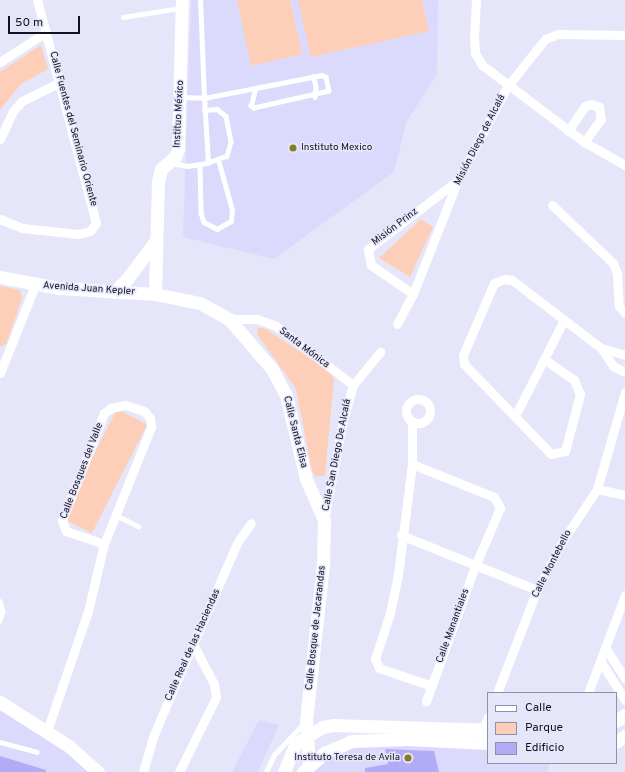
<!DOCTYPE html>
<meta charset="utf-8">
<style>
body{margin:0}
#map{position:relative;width:625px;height:772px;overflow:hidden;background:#e6e6fa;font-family:Overpass,sans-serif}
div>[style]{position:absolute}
.built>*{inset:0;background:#dbdafd}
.green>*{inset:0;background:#fecfb8;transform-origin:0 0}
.building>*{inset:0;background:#b2acf6}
.lane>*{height:4.5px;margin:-2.25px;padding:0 2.25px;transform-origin:2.25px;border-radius:2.25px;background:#fff}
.street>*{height:9px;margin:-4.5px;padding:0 4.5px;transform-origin:4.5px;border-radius:4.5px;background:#fff}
.street>.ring{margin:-4.5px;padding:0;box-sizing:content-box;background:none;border:9px solid #fff;border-radius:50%}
.secondary>*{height:13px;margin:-6.5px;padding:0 6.5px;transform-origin:6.5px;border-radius:6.5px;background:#fff}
.dots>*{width:11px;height:11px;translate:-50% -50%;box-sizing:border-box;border:2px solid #e6e6fa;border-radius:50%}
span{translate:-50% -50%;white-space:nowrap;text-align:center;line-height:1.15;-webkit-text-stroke:3px #e6e6fa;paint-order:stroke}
.street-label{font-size:10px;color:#131122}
.poi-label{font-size:10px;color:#131122}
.left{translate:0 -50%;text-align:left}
.right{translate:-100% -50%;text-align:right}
.legend{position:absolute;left:487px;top:692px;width:130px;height:72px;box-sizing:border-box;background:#e6e6fa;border:1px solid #9291a4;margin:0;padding:5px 7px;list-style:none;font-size:12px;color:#131122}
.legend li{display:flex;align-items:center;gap:8px;height:20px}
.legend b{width:20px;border:1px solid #9291a4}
.scale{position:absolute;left:8px;top:16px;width:72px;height:18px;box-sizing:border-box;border:2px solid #131122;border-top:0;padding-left:5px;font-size:12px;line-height:14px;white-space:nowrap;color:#131122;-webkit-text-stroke:3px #e6e6fa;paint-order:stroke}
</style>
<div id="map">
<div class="built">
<div style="clip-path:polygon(191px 0,438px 0,437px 74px,406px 123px,394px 172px,274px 259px,183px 237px)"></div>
<div style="clip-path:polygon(0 711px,78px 757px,89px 772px,0 772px)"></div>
<div style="clip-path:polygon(259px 720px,279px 725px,258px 772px,232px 772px)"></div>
<div style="clip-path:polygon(365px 743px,488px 747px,488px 763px,550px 763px,547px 772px,313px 772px,332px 752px)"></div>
</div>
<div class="green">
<div style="clip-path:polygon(237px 0,290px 0,302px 54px,251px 66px)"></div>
<div style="clip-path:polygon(298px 0,422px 0,429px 31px,311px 57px)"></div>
<div style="clip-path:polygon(41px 45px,48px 69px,21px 84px,0 110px,0 72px)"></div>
<div style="clip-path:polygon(421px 219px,433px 227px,410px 277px,379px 258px)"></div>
<div style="clip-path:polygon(0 286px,20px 290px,22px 299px,6px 344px,0 347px)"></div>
<div style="clip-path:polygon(258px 328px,264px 328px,330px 371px,334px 380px,325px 475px,317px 477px,312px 471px,296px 389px,257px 334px)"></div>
<div style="left:117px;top:409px;width:34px;height:122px;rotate:27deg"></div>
</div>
<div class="building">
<div style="clip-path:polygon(385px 749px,434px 751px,439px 772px,365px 772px,365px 768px,388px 764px)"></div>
<div style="clip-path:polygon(0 756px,46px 770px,46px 772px,0 772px)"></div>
</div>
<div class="lane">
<div style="left:123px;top:17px;width:58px;rotate:-9deg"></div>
<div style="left:313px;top:76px;width:10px;rotate:73deg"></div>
<div style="left:316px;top:86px;width:11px;rotate:95deg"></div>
<div style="left:180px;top:97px;width:24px;rotate:2deg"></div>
<div style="left:204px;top:98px;width:98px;rotate:-92.3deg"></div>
<div style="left:204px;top:110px;width:13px;rotate:-4deg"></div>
<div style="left:217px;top:109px;width:11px;rotate:38deg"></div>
<div style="left:226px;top:116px;width:26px;rotate:79deg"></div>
<div style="left:231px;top:142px;width:15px;rotate:106deg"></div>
<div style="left:227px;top:156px;width:20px;rotate:160deg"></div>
<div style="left:171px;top:163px;width:17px;rotate:10deg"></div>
<div style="left:188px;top:166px;width:20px;rotate:-9deg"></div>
<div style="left:208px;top:163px;width:65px;rotate:-93.5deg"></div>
<div style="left:204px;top:98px;width:120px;rotate:-11deg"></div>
<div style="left:322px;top:75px;width:4px;rotate:27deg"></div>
<div style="left:326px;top:77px;width:14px;rotate:78deg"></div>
<div style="left:329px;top:91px;width:77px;rotate:167.2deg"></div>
<div style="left:254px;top:108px;width:4px;rotate:-146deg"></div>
<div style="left:251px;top:106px;width:17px;rotate:-77deg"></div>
<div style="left:200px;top:164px;width:49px;rotate:88.8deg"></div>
<div style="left:201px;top:213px;width:9px;rotate:72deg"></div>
<div style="left:204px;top:222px;width:15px;rotate:28deg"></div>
<div style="left:217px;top:229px;width:16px;rotate:-30deg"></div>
<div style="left:231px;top:221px;width:11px;rotate:-85deg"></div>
<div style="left:232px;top:210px;width:52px;rotate:-105.6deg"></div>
<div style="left:116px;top:515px;width:25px;rotate:27deg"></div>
<div style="left:0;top:601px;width:10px;rotate:73deg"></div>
<div style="left:3px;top:611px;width:10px;rotate:107deg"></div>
<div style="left:0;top:742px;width:38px;rotate:15deg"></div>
<div style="left:266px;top:772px;width:19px;rotate:-65deg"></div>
<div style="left:274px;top:755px;width:44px;rotate:-46.8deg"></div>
</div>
<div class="street">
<div style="left:476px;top:0;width:38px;rotate:93deg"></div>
<div style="left:474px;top:38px;width:15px;rotate:86deg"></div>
<div style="left:475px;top:53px;width:14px;rotate:60deg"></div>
<div style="left:482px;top:65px;width:128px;rotate:37deg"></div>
<div style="left:584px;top:142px;width:47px;rotate:29.3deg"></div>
<div style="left:0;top:62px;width:55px;rotate:-33.1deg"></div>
<div style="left:568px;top:131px;width:30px;rotate:-56deg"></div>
<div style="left:585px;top:106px;width:6px;rotate:-18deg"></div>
<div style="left:591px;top:104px;width:9px;rotate:21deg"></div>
<div style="left:599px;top:107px;width:12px;rotate:81deg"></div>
<div style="left:601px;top:119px;width:29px;rotate:126deg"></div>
<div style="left:0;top:139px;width:31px;rotate:-65deg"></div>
<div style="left:13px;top:111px;width:13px;rotate:-48deg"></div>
<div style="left:22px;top:101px;width:42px;rotate:-26.6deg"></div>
<div style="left:552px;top:205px;width:84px;rotate:43.6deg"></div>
<div style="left:613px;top:263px;width:11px;rotate:68deg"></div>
<div style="left:617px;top:273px;width:33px;rotate:87deg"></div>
<div style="left:619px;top:306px;width:9px;rotate:49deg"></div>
<div style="left:0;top:219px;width:24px;rotate:22deg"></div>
<div style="left:22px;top:228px;width:56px;rotate:6.1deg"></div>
<div style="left:78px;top:234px;width:12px;rotate:-14deg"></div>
<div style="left:90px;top:231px;width:10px;rotate:-53deg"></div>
<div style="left:96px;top:223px;width:231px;rotate:-104.8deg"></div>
<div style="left:413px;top:294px;width:51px;rotate:-145.4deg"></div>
<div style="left:371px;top:265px;width:16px;rotate:-101deg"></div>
<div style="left:368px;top:249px;width:113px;rotate:-37.5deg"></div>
<div style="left:229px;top:319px;width:28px"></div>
<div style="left:257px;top:319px;width:20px;rotate:20deg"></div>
<div style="left:276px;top:326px;width:97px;rotate:37.5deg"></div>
<div style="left:397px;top:324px;width:34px;rotate:-62deg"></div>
<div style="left:413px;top:294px;width:123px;rotate:-68.5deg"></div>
<div style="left:458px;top:180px;width:105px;rotate:-62.2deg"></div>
<div style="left:507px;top:87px;width:61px;rotate:-51.6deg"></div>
<div style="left:545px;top:39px;width:14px;rotate:-21deg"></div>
<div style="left:558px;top:34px;width:67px;rotate:0.9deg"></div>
<div style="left:601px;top:348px;width:25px;rotate:16deg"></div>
<div style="left:544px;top:359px;width:37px;rotate:35deg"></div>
<div style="left:574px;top:380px;width:15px;rotate:67deg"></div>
<div style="left:580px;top:394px;width:59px;rotate:104.7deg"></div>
<div style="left:565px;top:451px;width:14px;rotate:168deg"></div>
<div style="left:551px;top:454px;width:125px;rotate:-134deg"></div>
<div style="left:464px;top:364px;width:9px;rotate:-96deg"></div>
<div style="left:463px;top:355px;width:78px;rotate:-66.7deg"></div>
<div style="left:494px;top:283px;width:12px;rotate:-20deg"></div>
<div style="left:505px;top:279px;width:7px;rotate:8deg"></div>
<div style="left:512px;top:280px;width:112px;rotate:37.4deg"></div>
<div style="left:601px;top:348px;width:22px;rotate:56deg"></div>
<div style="left:613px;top:366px;width:13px;rotate:27deg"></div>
<div style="left:0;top:373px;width:95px;rotate:-68.3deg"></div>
<div class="ring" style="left:406px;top:399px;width:15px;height:15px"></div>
<div style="left:515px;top:416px;width:108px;rotate:-63deg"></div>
<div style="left:412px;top:421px;width:43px;rotate:90deg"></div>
<div style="left:412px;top:464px;width:112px;rotate:97.2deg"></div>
<div style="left:398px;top:575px;width:39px;rotate:102deg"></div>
<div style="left:390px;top:613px;width:48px;rotate:108.1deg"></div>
<div style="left:375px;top:659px;width:10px;rotate:66deg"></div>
<div style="left:379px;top:668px;width:56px;rotate:18.8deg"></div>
<div style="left:412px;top:464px;width:88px;rotate:21.9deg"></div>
<div style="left:494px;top:497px;width:13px;rotate:61deg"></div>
<div style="left:500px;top:508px;width:63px;rotate:113.3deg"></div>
<div style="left:475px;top:566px;width:144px;rotate:109.9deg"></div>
<div style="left:597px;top:489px;width:29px;rotate:12deg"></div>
<div style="left:324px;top:520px;width:102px;rotate:-79.2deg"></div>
<div style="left:343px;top:420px;width:36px;rotate:-74deg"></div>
<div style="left:353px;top:385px;width:43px;rotate:-50.7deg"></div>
<div style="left:401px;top:535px;width:147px;rotate:22deg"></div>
<div style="left:606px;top:649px;width:35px;rotate:57deg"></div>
<div style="left:601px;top:662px;width:45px;rotate:57.7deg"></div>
<div style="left:497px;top:693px;width:110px;rotate:-68.8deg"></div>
<div style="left:537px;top:590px;width:56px;rotate:-62.5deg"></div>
<div style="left:563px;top:540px;width:61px;rotate:-56.3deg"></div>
<div style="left:597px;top:489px;width:101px;rotate:-73.9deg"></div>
<div style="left:588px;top:693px;width:105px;rotate:-69.3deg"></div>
<div style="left:47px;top:731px;width:127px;rotate:-71.1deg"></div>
<div style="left:88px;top:611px;width:69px;rotate:-76.6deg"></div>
<div style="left:104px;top:544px;width:126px;rotate:-68.1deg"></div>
<div style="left:151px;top:427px;width:9px;rotate:-96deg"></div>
<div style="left:150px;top:418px;width:9px;rotate:-131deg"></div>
<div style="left:144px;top:411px;width:20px;rotate:-162deg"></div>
<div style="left:125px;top:405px;width:14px;rotate:168deg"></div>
<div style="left:111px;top:408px;width:9px;rotate:144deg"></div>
<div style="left:104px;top:413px;width:116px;rotate:111.3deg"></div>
<div style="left:62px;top:521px;width:11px;rotate:68deg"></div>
<div style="left:66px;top:531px;width:40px;rotate:18.9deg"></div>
<div style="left:481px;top:734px;width:18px;rotate:-68deg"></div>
<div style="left:143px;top:772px;width:36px;rotate:-74deg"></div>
<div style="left:153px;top:737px;width:41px;rotate:-67.2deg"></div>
<div style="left:169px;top:699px;width:170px;rotate:-66.4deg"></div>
<div style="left:237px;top:543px;width:24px;rotate:-55deg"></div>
<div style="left:179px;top:772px;width:84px;rotate:-63.7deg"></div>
<div style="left:216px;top:697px;width:13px;rotate:-99deg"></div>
<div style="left:214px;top:684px;width:43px;rotate:-117.8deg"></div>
</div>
<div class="secondary">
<div style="left:0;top:277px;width:60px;rotate:10.6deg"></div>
<div style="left:59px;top:288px;width:96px;rotate:3.6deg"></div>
<div style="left:155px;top:294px;width:46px;rotate:11.3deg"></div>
<div style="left:200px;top:303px;width:33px;rotate:29deg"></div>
<div style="left:229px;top:319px;width:66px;rotate:49.3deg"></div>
<div style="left:272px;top:369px;width:30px;rotate:62deg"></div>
<div style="left:286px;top:395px;width:86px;rotate:76.6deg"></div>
<div style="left:306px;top:479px;width:45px;rotate:66.3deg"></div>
<div style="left:324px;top:520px;width:44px;rotate:91.3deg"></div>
<div style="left:323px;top:564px;width:157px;rotate:96.2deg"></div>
<div style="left:306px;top:720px;width:45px;rotate:86.2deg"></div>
<div style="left:114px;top:292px;width:18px;rotate:-45deg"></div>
<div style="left:127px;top:279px;width:45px;rotate:-53.1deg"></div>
<div style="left:155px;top:294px;width:112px;rotate:-88.5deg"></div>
<div style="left:158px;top:182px;width:13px;rotate:-77deg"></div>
<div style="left:161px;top:169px;width:18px;rotate:-41deg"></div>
<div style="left:175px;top:157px;width:9px;rotate:-69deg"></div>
<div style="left:178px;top:149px;width:149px;rotate:-88.5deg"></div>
<div style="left:0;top:702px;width:83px;rotate:32.7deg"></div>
<div style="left:70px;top:747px;width:38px;rotate:42deg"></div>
<div style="left:616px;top:721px;width:11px;rotate:-34deg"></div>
<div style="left:616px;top:742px;width:11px;rotate:-34deg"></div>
<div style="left:284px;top:772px;width:31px;rotate:-68deg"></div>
<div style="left:296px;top:743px;width:31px;rotate:-31deg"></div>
<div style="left:323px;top:727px;width:10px;rotate:-11deg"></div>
<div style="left:333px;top:725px;width:155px;rotate:1.8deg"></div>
<div style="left:303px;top:772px;width:28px;rotate:-42deg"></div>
<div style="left:324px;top:753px;width:30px;rotate:-23deg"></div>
<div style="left:352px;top:741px;width:55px;rotate:-2.1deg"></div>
<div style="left:407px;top:739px;width:81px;rotate:2.8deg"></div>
</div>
<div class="dots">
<div style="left:293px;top:148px;background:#817d25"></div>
<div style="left:408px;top:758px;background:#817d25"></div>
</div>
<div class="street-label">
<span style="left:179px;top:114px;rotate:-87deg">Instituo México</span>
<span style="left:73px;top:129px;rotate:75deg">Calle Fuentes del Seminario Oriente</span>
<span style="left:480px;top:140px;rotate:-63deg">Misión Diego de Alcalá</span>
<span style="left:395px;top:227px;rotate:-37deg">Misión Prinz</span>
<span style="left:89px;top:289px;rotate:4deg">Avenida Juan Kepler</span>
<span style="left:304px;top:348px;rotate:37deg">Santa Mónica</span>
<span style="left:295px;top:432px;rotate:76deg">Calle Santa Elisa</span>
<span style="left:337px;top:455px;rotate:-79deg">Calle San Diego De Alcalá</span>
<span style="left:82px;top:471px;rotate:-69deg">Calle Bosques del Valle</span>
<span style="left:552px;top:564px;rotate:-63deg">Calle Montebello</span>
<span style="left:453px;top:626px;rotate:-70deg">Calle Manantiales</span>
<span style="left:316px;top:628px;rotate:-84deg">Calle Bosque de Jacarandas</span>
<span style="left:193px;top:645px;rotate:-66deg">Calle Real de las Haciendas</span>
</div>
<div class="poi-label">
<span class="left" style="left:301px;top:148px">Instituto Mexico</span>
<span class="right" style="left:400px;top:758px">Instituto Teresa de Avila</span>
</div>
<ul class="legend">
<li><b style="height:5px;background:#fff"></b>Calle</li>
<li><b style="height:11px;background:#fecfb8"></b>Parque</li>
<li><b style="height:11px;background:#b2acf6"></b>Edificio</li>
</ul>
<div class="scale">50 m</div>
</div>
